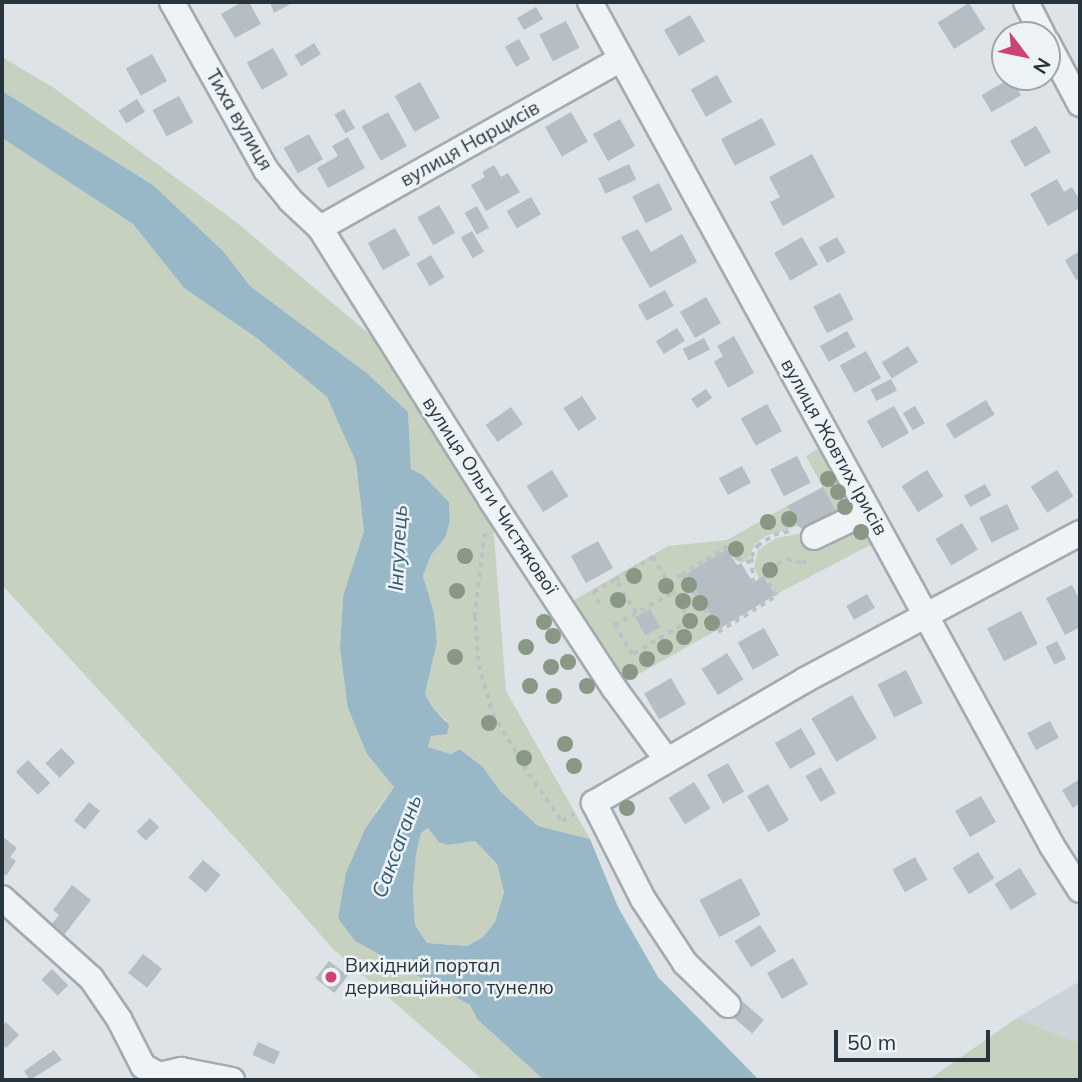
<!DOCTYPE html>
<meta charset="utf-8">
<style>
body{margin:0}
#map{position:relative;width:1082px;height:1082px;overflow:hidden;background:#dee3e7;font-family:Mulish,sans-serif}
div>[style]{position:absolute}
.built>*{inset:0;background:#ccd3d9}
.green>*{inset:0;background:#c7d1bf}
.water>*{inset:0;background:#99b8c7}
.building>*{inset:0;background:#b5bec4;transform-origin:0 0}
.path>*{height:3.5px;margin-top:-1.75px;transform-origin:0;background:repeating-linear-gradient(90deg,#bcc1c6 0 5px,transparent 0 10px)}
.roads{filter:drop-shadow(2px 0 #a3abb1) drop-shadow(-2px 0 #a3abb1) drop-shadow(0 2px #a3abb1) drop-shadow(0 -2px #a3abb1)}
.minor>*{height:24px;margin:-12px;padding:0 12px;transform-origin:12px;border-radius:12px;background:#f0f3f6}
.trees>*{width:16px;height:16px;margin:-8px;border-radius:50%;background:#899785}
.dots>*{width:19px;height:19px;translate:-50% -50%;box-sizing:border-box;border:4px solid #edf2f5;border-radius:50%}
span{translate:-50% -50%;white-space:nowrap;text-align:center;line-height:1.15;-webkit-text-stroke:5px #edf2f5;paint-order:stroke}
.street-label{font-size:19px;color:#27343e}
.poi-label{font-size:19px;color:#27343e}
.left{translate:0 -50%;text-align:left}
.water-label{font-size:21px;color:#325a71;font-style:italic}
.frame{position:absolute;inset:0;border:4px solid #27343e;pointer-events:none}
.north{position:absolute;left:991px;top:21px;width:70px;height:70px;box-sizing:border-box;background:#edf2f5;border:2px solid #9ea6ac;border-radius:50%;rotate:122deg;font-size:19px;font-weight:700;line-height:28px;text-align:center;color:#27343e}
.north::after{content:'';display:block;margin:auto;width:24px;height:32px;background:#cb4473;clip-path:polygon(50% 0,100% 100%,50% 72%,0 100%)}
.scale{position:absolute;left:834px;top:1030px;width:156px;height:32px;box-sizing:border-box;border:4px solid #27343e;border-top:0;padding-left:9px;font-size:21px;line-height:24px;white-space:nowrap;color:#27343e;-webkit-text-stroke:5px #edf2f5;paint-order:stroke}
</style>
<div id="map">
<div class="built">
<div style="clip-path:polygon(1080px 981px,1080px 1044px,1017px 1018px)"></div>
</div>
<div class="green">
<div style="clip-path:polygon(2px 57px,54px 88px,236px 222px,379px 342px,492px 510px,506px 691px,590px 839px,538px 826px,501px 792px,483px 767px,461px 749px,451px 754px,428px 747px,431px 736px,447px 721px,433px 708px,425px 694px,437px 642px,434px 613px,423px 576px,431px 555px,445px 538px,450px 521px,449px 502px,423px 475px,411px 469px,408px 412px,368px 374px,250px 286px,224px 252px,153px 185px,2px 91px)"></div>
<div style="clip-path:polygon(2px 138px,133px 224px,184px 288px,258px 339px,327px 397px,357px 462px,364px 531px,343px 596px,340px 648px,367px 754px,394px 787px,376px 811px,355px 941px,470px 1005px,477px 1019px,544px 1080px,483px 1080px,333px 949px,250px 854px,2px 585px)"></div>
<div style="clip-path:polygon(823px 446px,876px 542px,775px 595px,764px 577px,759px 579px,754px 567px,758px 550px,776px 538px,844px 526px,806px 456px)"></div>
<div style="clip-path:polygon(787px 506px,798px 526px,766px 536px,755px 544px,748px 560px,741px 563px,732px 548px,727px 549px,686px 574px,719px 629px,614px 688px,562px 607px,668px 546px,727px 540px)"></div>
<div style="clip-path:polygon(429px 828px,439px 841px,448px 845px,475px 841px,497px 864px,504px 892px,495px 922px,483px 937px,467px 946px,427px 943px,415px 925px,413px 891px,416px 854px,421px 833px)"></div>
<div style="clip-path:polygon(1017px 1018px,1080px 1044px,1080px 1080px,928px 1080px)"></div>
</div>
<div class="water">
<div style="clip-path:polygon(evenodd,2px 91px,153px 185px,224px 252px,250px 286px,368px 374px,408px 412px,411px 469px,423px 475px,449px 502px,450px 521px,445px 538px,431px 555px,423px 576px,434px 613px,437px 642px,425px 694px,433px 708px,449px 725px,447px 734px,431px 736px,428px 747px,451px 754px,460px 749px,483px 767px,501px 792px,538px 826px,590px 839px,618px 907px,658px 977px,759px 1080px,544px 1080px,477px 1019px,470px 1005px,355px 941px,338px 918px,346px 873px,365px 829px,394px 787px,367px 754px,348px 708px,340px 648px,343px 596px,364px 531px,356px 462px,327px 397px,258px 339px,184px 288px,133px 224px,2px 138px,2px 91px,428px 828px,439px 842px,448px 845px,475px 841px,497px 864px,504px 892px,495px 922px,483px 937px,467px 946px,427px 943px,415px 925px,413px 891px,416px 854px,421px 833px,428px 828px)"></div>
</div>
<div class="building">
<div style="clip-path:polygon(242px 2px,249px 2px,261px 24px,235px 38px,221px 14px)"></div>
<div style="clip-path:polygon(270px 2px,294px 2px,274px 13px)"></div>
<div style="left:969px;top:3px;width:31px;height:37px;rotate:58deg"></div>
<div style="left:536px;top:7px;width:14px;height:22px;rotate:60deg"></div>
<div style="left:690px;top:15px;width:30px;height:30px;rotate:60deg"></div>
<div style="left:566px;top:21px;width:30px;height:30px;rotate:63deg"></div>
<div style="left:519px;top:39px;width:23px;height:16px;rotate:61deg"></div>
<div style="left:314px;top:43px;width:13px;height:23px;rotate:58deg"></div>
<div style="left:273px;top:48px;width:31px;height:30px;rotate:61deg"></div>
<div style="left:152px;top:54px;width:31px;height:30px;rotate:61deg"></div>
<div style="left:717px;top:75px;width:31px;height:30px;rotate:61deg"></div>
<div style="left:1011px;top:78px;width:20px;height:34px;rotate:60deg"></div>
<div style="left:420px;top:82px;width:41px;height:29px;rotate:61deg"></div>
<div style="left:179px;top:96px;width:30px;height:30px;rotate:62deg"></div>
<div style="left:137px;top:99px;width:15px;height:22px;rotate:58deg"></div>
<div style="left:344px;top:109px;width:22px;height:11px;rotate:60deg"></div>
<div style="left:388px;top:112px;width:39px;height:30px;rotate:61deg"></div>
<div style="left:571px;top:112px;width:34px;height:30px;rotate:60deg"></div>
<div style="left:762px;top:118px;width:30px;height:46px;rotate:63deg"></div>
<div style="left:620px;top:119px;width:31px;height:31px;rotate:61deg"></div>
<div style="left:1036px;top:126px;width:30px;height:30px;rotate:60deg"></div>
<div style="left:309px;top:134px;width:29px;height:29px;rotate:61deg"></div>
<div style="clip-path:polygon(348px 137px,365px 168px,328px 188px,317px 168px,338px 156px,332px 146px)"></div>
<div style="clip-path:polygon(812px 154px,835px 197px,783px 226px,770px 202px,780px 197px,769px 177px)"></div>
<div style="left:629px;top:164px;width:17px;height:34px;rotate:65deg"></div>
<div style="clip-path:polygon(494px 165px,501px 177px,508px 173px,520px 192px,486px 211px,471px 185px,485px 177px,482px 172px)"></div>
<div style="clip-path:polygon(1057px 179px,1064px 192px,1072px 187px,1080px 201px,1080px 208px,1048px 226px,1030px 194px)"></div>
<div style="left:659px;top:183px;width:30px;height:30px;rotate:63deg"></div>
<div style="left:531px;top:197px;width:20px;height:28px;rotate:60deg"></div>
<div style="left:439px;top:205px;width:32px;height:25px;rotate:60deg"></div>
<div style="left:477px;top:206px;width:25px;height:14px;rotate:61deg"></div>
<div style="left:395px;top:228px;width:31px;height:31px;rotate:61deg"></div>
<div style="clip-path:polygon(638px 229px,651px 252px,682px 234px,697px 262px,650px 288px,621px 237px)"></div>
<div style="left:472px;top:231px;width:24px;height:13px;rotate:60deg"></div>
<div style="left:802px;top:237px;width:32px;height:32px;rotate:60deg"></div>
<div style="left:837px;top:237px;width:18px;height:21px;rotate:61deg"></div>
<div style="clip-path:polygon(1080px 251px,1080px 278px,1076px 280px,1065px 260px)"></div>
<div style="left:431px;top:255px;width:26px;height:17px;rotate:59deg"></div>
<div style="left:665px;top:290px;width:18px;height:31px;rotate:61deg"></div>
<div style="left:840px;top:293px;width:30px;height:30px;rotate:63deg"></div>
<div style="left:706px;top:297px;width:30px;height:30px;rotate:60deg"></div>
<div style="left:677px;top:328px;width:15px;height:25px;rotate:58deg"></div>
<div style="left:847px;top:331px;width:18px;height:31px;rotate:61deg"></div>
<div style="clip-path:polygon(734px 336px,754px 373px,728px 388px,714px 362px,723px 356px,717px 346px)"></div>
<div style="left:704px;top:338px;width:13px;height:24px;rotate:63deg"></div>
<div style="left:908px;top:346px;width:19px;height:31px;rotate:58deg"></div>
<div style="left:866px;top:351px;width:31px;height:30px;rotate:61deg"></div>
<div style="left:891px;top:379px;width:13px;height:23px;rotate:63deg"></div>
<div style="left:706px;top:389px;width:11px;height:18px;rotate:56deg"></div>
<div style="left:582px;top:396px;width:27px;height:22px;rotate:57deg"></div>
<div style="left:986px;top:400px;width:17px;height:47px;rotate:59deg"></div>
<div style="left:767px;top:404px;width:31px;height:30px;rotate:61deg"></div>
<div style="left:894px;top:406px;width:31px;height:31px;rotate:61deg"></div>
<div style="left:915px;top:406px;width:20px;height:14px;rotate:60deg"></div>
<div style="left:511px;top:407px;width:21px;height:31px;rotate:55deg"></div>
<div style="left:797px;top:456px;width:30px;height:30px;rotate:63deg"></div>
<div style="left:742px;top:466px;width:19px;height:26px;rotate:62deg"></div>
<div style="left:552px;top:470px;width:31px;height:30px;rotate:58deg"></div>
<div style="left:927px;top:470px;width:31px;height:30px;rotate:58deg"></div>
<div style="left:1057px;top:470px;width:31px;height:31px;rotate:58deg"></div>
<div style="left:985px;top:484px;width:13px;height:24px;rotate:61deg"></div>
<div style="clip-path:polygon(823px 487px,841px 520px,814px 537px,798px 526px,787px 506px)"></div>
<div style="left:1007px;top:504px;width:28px;height:31px;rotate:64deg"></div>
<div style="left:962px;top:523px;width:31px;height:31px;rotate:59deg"></div>
<div style="left:598px;top:541px;width:31px;height:31px;rotate:61deg"></div>
<div style="clip-path:polygon(727px 549px,737px 565px,741px 563px,753px 583px,763px 576px,775px 595px,719px 629px,686px 574px)"></div>
<div style="clip-path:polygon(1072px 585px,1080px 601px,1080px 627px,1065px 635px,1046px 598px)"></div>
<div style="left:867px;top:594px;width:16px;height:24px;rotate:60deg"></div>
<div style="left:650px;top:609px;width:21px;height:17px;rotate:61deg"></div>
<div style="left:1021px;top:611px;width:37px;height:38px;rotate:63deg"></div>
<div style="left:764px;top:628px;width:31px;height:30px;rotate:61deg"></div>
<div style="left:1057px;top:641px;width:20px;height:13px;rotate:63deg"></div>
<div style="left:727px;top:653px;width:31px;height:30px;rotate:58deg"></div>
<div style="left:906px;top:670px;width:37px;height:32px;rotate:63deg"></div>
<div style="left:671px;top:678px;width:30px;height:31px;rotate:60deg"></div>
<div style="left:852px;top:695px;width:50px;height:47px;rotate:60deg"></div>
<div style="left:1050px;top:721px;width:19px;height:26px;rotate:62deg"></div>
<div style="left:801px;top:728px;width:30px;height:30px;rotate:60deg"></div>
<div style="left:61px;top:748px;width:20px;height:22px;rotate:45deg"></div>
<div style="left:28px;top:760px;width:32px;height:17px;rotate:46deg"></div>
<div style="left:728px;top:763px;width:33px;height:24px;rotate:61deg"></div>
<div style="left:821px;top:767px;width:30px;height:18px;rotate:60deg"></div>
<div style="clip-path:polygon(1080px 779px,1080px 803px,1073px 808px,1062px 790px)"></div>
<div style="left:694px;top:782px;width:31px;height:30px;rotate:58deg"></div>
<div style="left:768px;top:784px;width:42px;height:24px;rotate:60deg"></div>
<div style="left:981px;top:796px;width:30px;height:30px;rotate:60deg"></div>
<div style="left:89px;top:802px;width:14px;height:24px;rotate:39deg"></div>
<div style="left:150px;top:818px;width:13px;height:19px;rotate:45deg"></div>
<div style="clip-path:polygon(2px 836px,17px 848px,10px 857px,16px 861px,6px 876px,2px 873px)"></div>
<div style="left:978px;top:852px;width:31px;height:30px;rotate:58deg"></div>
<div style="left:915px;top:857px;width:26px;height:26px;rotate:61deg"></div>
<div style="left:203px;top:860px;width:23px;height:23px;rotate:40deg"></div>
<div style="left:1020px;top:868px;width:31px;height:30px;rotate:58deg"></div>
<div style="left:741px;top:878px;width:42px;height:47px;rotate:62deg"></div>
<div style="clip-path:polygon(72px 885px,91px 900px,64px 935px,51px 925px,59px 915px,53px 910px)"></div>
<div style="left:760px;top:925px;width:31px;height:30px;rotate:58deg"></div>
<div style="left:143px;top:954px;width:24px;height:24px;rotate:38deg"></div>
<div style="left:793px;top:958px;width:30px;height:30px;rotate:60deg"></div>
<div style="left:329px;top:961px;width:24px;height:22px;rotate:38deg"></div>
<div style="left:52px;top:969px;width:23px;height:15px;rotate:45deg"></div>
<div style="left:742px;top:1001px;width:29px;height:18px;rotate:41deg"></div>
<div style="clip-path:polygon(6px 1022px,19px 1035px,6px 1048px,2px 1044px,2px 1027px)"></div>
<div style="left:258px;top:1042px;width:24px;height:14px;rotate:24deg"></div>
<div style="clip-path:polygon(54px 1050px,62px 1060px,30px 1080px,24px 1071px)"></div>
</div>
<div class="path">
<div style="left:485px;top:533px;width:84px;rotate:96.9deg"></div>
<div style="left:475px;top:616px;width:49px;rotate:85.3deg"></div>
<div style="left:479px;top:665px;width:51px;rotate:74.1deg"></div>
<div style="left:493px;top:714px;width:70px;rotate:59deg"></div>
<div style="left:529px;top:774px;width:57px;rotate:54.9deg"></div>
<div style="left:562px;top:821px;width:14px;rotate:-30deg"></div>
<div style="left:751px;top:563px;width:15px;rotate:-164deg"></div>
<div style="left:737px;top:559px;width:15px;rotate:-127deg"></div>
<div style="left:728px;top:547px;width:52px;rotate:149deg"></div>
<div style="left:683px;top:574px;width:68px;rotate:58.9deg"></div>
<div style="left:718px;top:632px;width:68px;rotate:-31.8deg"></div>
<div style="left:776px;top:596px;width:23px;rotate:-121deg"></div>
<div style="left:764px;top:576px;width:9px;rotate:-63deg"></div>
<div style="left:768px;top:568px;width:21px;rotate:-25deg"></div>
<div style="left:787px;top:559px;width:16px;rotate:15deg"></div>
<div style="left:802px;top:563px;width:8px;rotate:-23deg"></div>
<div style="left:668px;top:582px;width:17px;rotate:-28deg"></div>
<div style="left:753px;top:583px;width:26px;rotate:-94deg"></div>
<div style="left:751px;top:557px;width:13px;rotate:-61deg"></div>
<div style="left:757px;top:546px;width:20px;rotate:-33deg"></div>
<div style="left:774px;top:535px;width:20px;rotate:-15deg"></div>
<div style="left:599px;top:604px;width:13px;rotate:-117deg"></div>
<div style="left:593px;top:592px;width:25px;rotate:-29deg"></div>
<div style="left:636px;top:613px;width:39px;rotate:-122deg"></div>
<div style="left:615px;top:580px;width:44px;rotate:-31.2deg"></div>
<div style="left:653px;top:557px;width:29px;rotate:59deg"></div>
<div style="left:668px;top:582px;width:45px;rotate:60.6deg"></div>
<div style="left:690px;top:621px;width:67px;rotate:149.6deg"></div>
<div style="left:632px;top:655px;width:35px;rotate:-121deg"></div>
<div style="left:614px;top:625px;width:68px;rotate:-28.8deg"></div>
</div>
<div class="roads">
<div class="minor">
<div style="left:172px;top:2px;width:193px;rotate:60.8deg"></div>
<div style="left:266px;top:170px;width:38px;rotate:51deg"></div>
<div style="left:290px;top:200px;width:41px;rotate:43deg"></div>
<div style="left:320px;top:228px;width:321px;rotate:57.8deg"></div>
<div style="left:491px;top:500px;width:225px;rotate:56.8deg"></div>
<div style="left:614px;top:688px;width:88px;rotate:53.8deg"></div>
<div style="left:590px;top:2px;width:962px;rotate:61.3deg"></div>
<div style="left:1052px;top:846px;width:52px;rotate:57.5deg"></div>
<div style="left:1026px;top:2px;width:37px;rotate:63deg"></div>
<div style="left:1047px;top:42px;width:70px;rotate:62deg"></div>
<div style="left:320px;top:228px;width:345px;rotate:-29.3deg"></div>
<div style="left:814px;top:537px;width:60px;rotate:-25.7deg"></div>
<div style="left:2px;top:898px;width:120px;rotate:42deg"></div>
<div style="left:91px;top:978px;width:50px;rotate:55.7deg"></div>
<div style="left:119px;top:1019px;width:53px;rotate:62.9deg"></div>
<div style="left:143px;top:1066px;width:18px;rotate:29deg"></div>
<div style="left:159px;top:1075px;width:23px;rotate:-13deg"></div>
<div style="left:181px;top:1070px;width:52px;rotate:11.1deg"></div>
<div style="left:728px;top:1005px;width:60px;rotate:-135.7deg"></div>
<div style="left:685px;top:963px;width:77px;rotate:-123.3deg"></div>
<div style="left:643px;top:899px;width:108px;rotate:-117deg"></div>
<div style="left:594px;top:803px;width:244px;rotate:-30.2deg"></div>
<div style="left:805px;top:680px;width:312px;rotate:-28.1deg"></div>
</div>
</div>
<div class="trees">
<div style="left:828px;top:479px"></div>
<div style="left:838px;top:492px"></div>
<div style="left:845px;top:507px"></div>
<div style="left:789px;top:519px"></div>
<div style="left:768px;top:522px"></div>
<div style="left:861px;top:532px"></div>
<div style="left:736px;top:549px"></div>
<div style="left:465px;top:556px"></div>
<div style="left:770px;top:570px"></div>
<div style="left:634px;top:576px"></div>
<div style="left:689px;top:585px"></div>
<div style="left:666px;top:586px"></div>
<div style="left:457px;top:591px"></div>
<div style="left:618px;top:600px"></div>
<div style="left:683px;top:601px"></div>
<div style="left:700px;top:603px"></div>
<div style="left:690px;top:621px"></div>
<div style="left:544px;top:622px"></div>
<div style="left:712px;top:623px"></div>
<div style="left:553px;top:636px"></div>
<div style="left:684px;top:637px"></div>
<div style="left:526px;top:647px"></div>
<div style="left:665px;top:647px"></div>
<div style="left:455px;top:657px"></div>
<div style="left:647px;top:659px"></div>
<div style="left:568px;top:662px"></div>
<div style="left:551px;top:667px"></div>
<div style="left:630px;top:672px"></div>
<div style="left:530px;top:686px"></div>
<div style="left:587px;top:686px"></div>
<div style="left:554px;top:696px"></div>
<div style="left:489px;top:723px"></div>
<div style="left:565px;top:744px"></div>
<div style="left:524px;top:758px"></div>
<div style="left:574px;top:766px"></div>
<div style="left:627px;top:808px"></div>
</div>
<div class="dots">
<div style="left:331px;top:977px;background:#cb4473"></div>
</div>
<div class="street-label">
<span style="left:239px;top:120px;rotate:60deg">Тиха вулиця</span>
<span style="left:470px;top:144px;rotate:-29deg">вулиця Нарцисів</span>
<span style="left:834px;top:447px;rotate:61deg">вулиця Жовтих Ірисів</span>
<span style="left:490px;top:496px;rotate:57deg">вулиця Ольги Чистякової</span>
</div>
<div class="poi-label">
<span class="left" style="left:345px;top:977px">Вихідний портал<br>дериваційного тунелю</span>
</div>
<div class="water-label">
<span style="left:397px;top:548px;rotate:-87deg">Інгулець</span>
<span style="left:396px;top:846px;rotate:-70deg">Саксагань</span>
</div>
<div class="frame"></div>
<div class="north">N</div>
<div class="scale">50 m</div>
</div>
